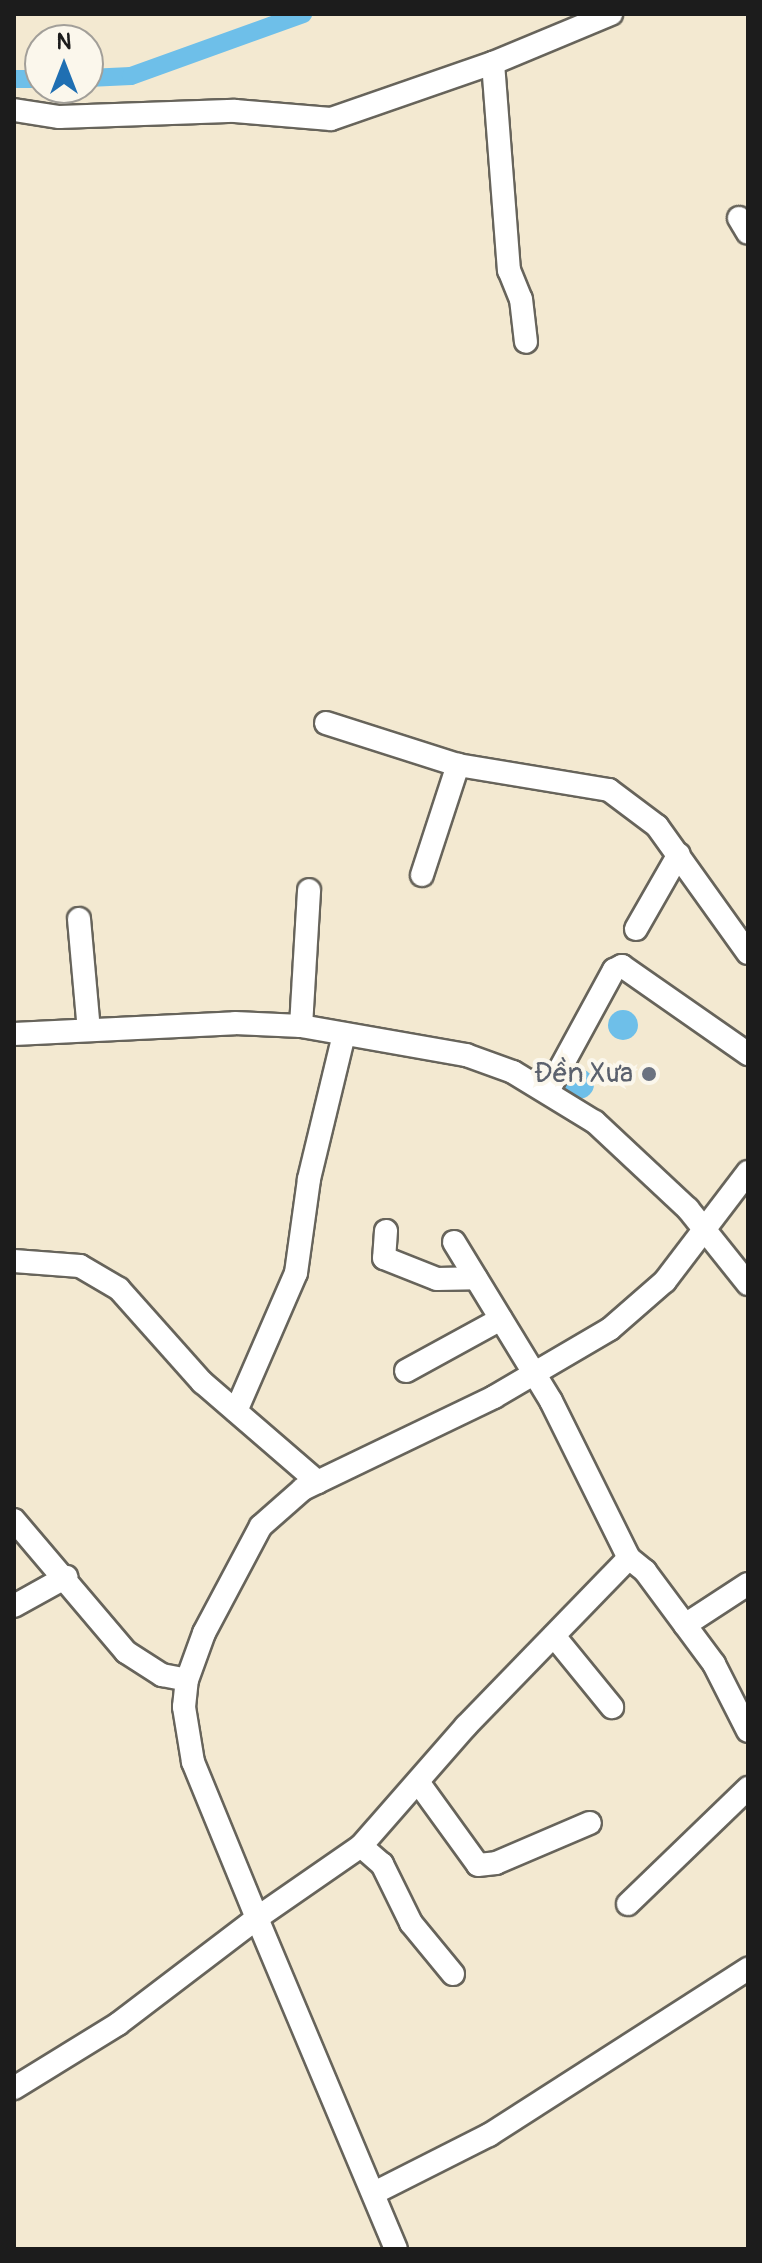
<!DOCTYPE html>
<meta charset="utf-8">
<style>
body{margin:0}
#map{position:relative;width:762px;height:2263px;overflow:hidden;background:#f3e9d1;font-family:Pangolin,sans-serif}
div>[style]{position:absolute}
.water>*{inset:0;background:#6ebfe9}
.round{border-radius:50%}
.canal>*{height:18px;margin:-9px;padding:0 9px;transform-origin:9px;border-radius:9px;background:#6ebfe9}
.roads{filter:drop-shadow(2px 0 #67645b) drop-shadow(-2px 0 #67645b) drop-shadow(0 2px #67645b) drop-shadow(0 -2px #67645b)}
.minor>*{height:22px;margin:-11px;padding:0 11px;transform-origin:11px;border-radius:11px;background:#fff}
.dots>*{width:22px;height:22px;translate:-50% -50%;box-sizing:border-box;border:4px solid #fbf7ec;border-radius:50%}
span{translate:-50% -50%;white-space:nowrap;text-align:center;line-height:1.15;-webkit-text-stroke:8px #fbf7ec;paint-order:stroke}
.worship-label{font-size:28px;color:#5b616d}
.right{translate:-100% -50%;text-align:right}
.frame{position:absolute;inset:0;border:16px solid #1c1c1c;pointer-events:none}
.north{position:absolute;left:24px;top:24px;width:80px;height:80px;box-sizing:border-box;background:#fbf7ec;border:2px solid #a29f99;border-radius:50%;rotate:0deg;font-size:22px;font-weight:700;line-height:32px;text-align:center;color:#1c1c1c}
.north::after{content:'';display:block;margin:auto;width:28px;height:36px;background:#1f6fb2;clip-path:polygon(50% 0,100% 100%,50% 72%,0 100%)}
</style>
<div id="map">
<div class="water">
<div class="round" style="left:608px;top:1010px;width:30px;height:30px"></div>
<div class="round" style="left:564px;top:1069px;width:30px;height:30px"></div>
</div>
<div class="canal">
<div style="left:88px;top:78px;width:43px;rotate:-2.7deg"></div>
<div style="left:131px;top:76px;width:183px;rotate:-19.8deg"></div>
<div style="left:14px;top:79px;width:26px"></div>
</div>
<div class="roads">
<div class="minor">
<div style="left:493px;top:63px;width:208px;rotate:85.6deg"></div>
<div style="left:509px;top:270px;width:31px;rotate:68deg"></div>
<div style="left:521px;top:299px;width:43px;rotate:83.4deg"></div>
<div style="left:14px;top:110px;width:46px;rotate:8.8deg"></div>
<div style="left:59px;top:117px;width:176px;rotate:-2deg"></div>
<div style="left:235px;top:111px;width:96px;rotate:4.8deg"></div>
<div style="left:331px;top:119px;width:171px;rotate:-19.1deg"></div>
<div style="left:493px;top:63px;width:128px;rotate:-22.6deg"></div>
<div style="left:739px;top:218px;width:17px;rotate:59deg"></div>
<div style="left:326px;top:723px;width:139px;rotate:17.7deg"></div>
<div style="left:458px;top:765px;width:153px;rotate:9.4deg"></div>
<div style="left:609px;top:790px;width:60px;rotate:36.9deg"></div>
<div style="left:657px;top:826px;width:156px;rotate:54.4deg"></div>
<div style="left:422px;top:875px;width:116px;rotate:-71.9deg"></div>
<div style="left:79px;top:919px;width:111px;rotate:84.9deg"></div>
<div style="left:636px;top:929px;width:86px;rotate:-60.2deg"></div>
<div style="left:301px;top:1026px;width:136px;rotate:-86.6deg"></div>
<div style="left:14px;top:1034px;width:221px;rotate:-2.8deg"></div>
<div style="left:235px;top:1023px;width:66px;rotate:2.6deg"></div>
<div style="left:301px;top:1026px;width:168px;rotate:10deg"></div>
<div style="left:466px;top:1055px;width:50px;rotate:19.9deg"></div>
<div style="left:513px;top:1072px;width:96px;rotate:31.4deg"></div>
<div style="left:595px;top:1122px;width:127px;rotate:43.1deg"></div>
<div style="left:688px;top:1209px;width:96px;rotate:51.3deg"></div>
<div style="left:548px;top:1091px;width:138px;rotate:-61.4deg"></div>
<div style="left:614px;top:970px;width:9px;rotate:-27deg"></div>
<div style="left:622px;top:966px;width:154px;rotate:34.9deg"></div>
<div style="left:386px;top:1231px;width:27px;rotate:94deg"></div>
<div style="left:384px;top:1258px;width:57px;rotate:21.6deg"></div>
<div style="left:437px;top:1279px;width:39px;rotate:-1deg"></div>
<div style="left:454px;top:1242px;width:186px;rotate:58.6deg"></div>
<div style="left:551px;top:1401px;width:175px;rotate:63.6deg"></div>
<div style="left:629px;top:1558px;width:21px;rotate:39deg"></div>
<div style="left:645px;top:1571px;width:116px;rotate:53.4deg"></div>
<div style="left:714px;top:1664px;width:75px;rotate:63.1deg"></div>
<div style="left:14px;top:1261px;width:66px;rotate:4.3deg"></div>
<div style="left:80px;top:1266px;width:45px;rotate:30.5deg"></div>
<div style="left:119px;top:1289px;width:125px;rotate:48.3deg"></div>
<div style="left:202px;top:1382px;width:153px;rotate:40.8deg"></div>
<div style="left:406px;top:1371px;width:108px;rotate:-28.7deg"></div>
<div style="left:236px;top:1411px;width:150px;rotate:-66.5deg"></div>
<div style="left:296px;top:1273px;width:95px;rotate:-82.1deg"></div>
<div style="left:309px;top:1179px;width:149px;rotate:-76.4deg"></div>
<div style="left:14px;top:1520px;width:173px;rotate:49.7deg"></div>
<div style="left:126px;top:1652px;width:43px;rotate:32.6deg"></div>
<div style="left:162px;top:1675px;width:25px;rotate:11deg"></div>
<div style="left:14px;top:1606px;width:60px;rotate:-29.1deg"></div>
<div style="left:685px;top:1625px;width:75px;rotate:-33.1deg"></div>
<div style="left:554px;top:1636px;width:92px;rotate:50.8deg"></div>
<div style="left:418px;top:1782px;width:102px;rotate:54.1deg"></div>
<div style="left:478px;top:1865px;width:18px;rotate:-6deg"></div>
<div style="left:496px;top:1863px;width:102px;rotate:-23.1deg"></div>
<div style="left:361px;top:1846px;width:28px;rotate:41deg"></div>
<div style="left:382px;top:1864px;width:66px;rotate:63.8deg"></div>
<div style="left:411px;top:1923px;width:66px;rotate:50.5deg"></div>
<div style="left:628px;top:1904px;width:167px;rotate:-44deg"></div>
<div style="left:14px;top:2088px;width:122px;rotate:-31.6deg"></div>
<div style="left:118px;top:2024px;width:175px;rotate:-37.3deg"></div>
<div style="left:257px;top:1918px;width:169px;rotate:-112.3deg"></div>
<div style="left:193px;top:1762px;width:56px;rotate:-99.3deg"></div>
<div style="left:184px;top:1707px;width:27px;rotate:-84deg"></div>
<div style="left:187px;top:1680px;width:50px;rotate:-70.1deg"></div>
<div style="left:204px;top:1633px;width:121px;rotate:-62deg"></div>
<div style="left:261px;top:1526px;width:56px;rotate:-41.4deg"></div>
<div style="left:303px;top:1489px;width:212px;rotate:-25.7deg"></div>
<div style="left:494px;top:1397px;width:134px;rotate:-30.4deg"></div>
<div style="left:610px;top:1329px;width:73px;rotate:-41.1deg"></div>
<div style="left:665px;top:1281px;width:137px;rotate:-52.7deg"></div>
<div style="left:374px;top:2193px;width:129px;rotate:-26.8deg"></div>
<div style="left:489px;top:2135px;width:308px;rotate:-32.7deg"></div>
<div style="left:396px;top:2249px;width:359px;rotate:-112.8deg"></div>
<div style="left:257px;top:1918px;width:126px;rotate:-34.7deg"></div>
<div style="left:361px;top:1846px;width:159px;rotate:-48.8deg"></div>
<div style="left:466px;top:1726px;width:234px;rotate:-45.9deg"></div>
</div>
</div>
<div class="dots">
<div style="left:649px;top:1074px;background:#6b7280"></div>
</div>
<div class="worship-label">
<span class="right" style="left:633px;top:1074px">Đền Xưa</span>
</div>
<div class="frame"></div>
<div class="north">N</div>
</div>
